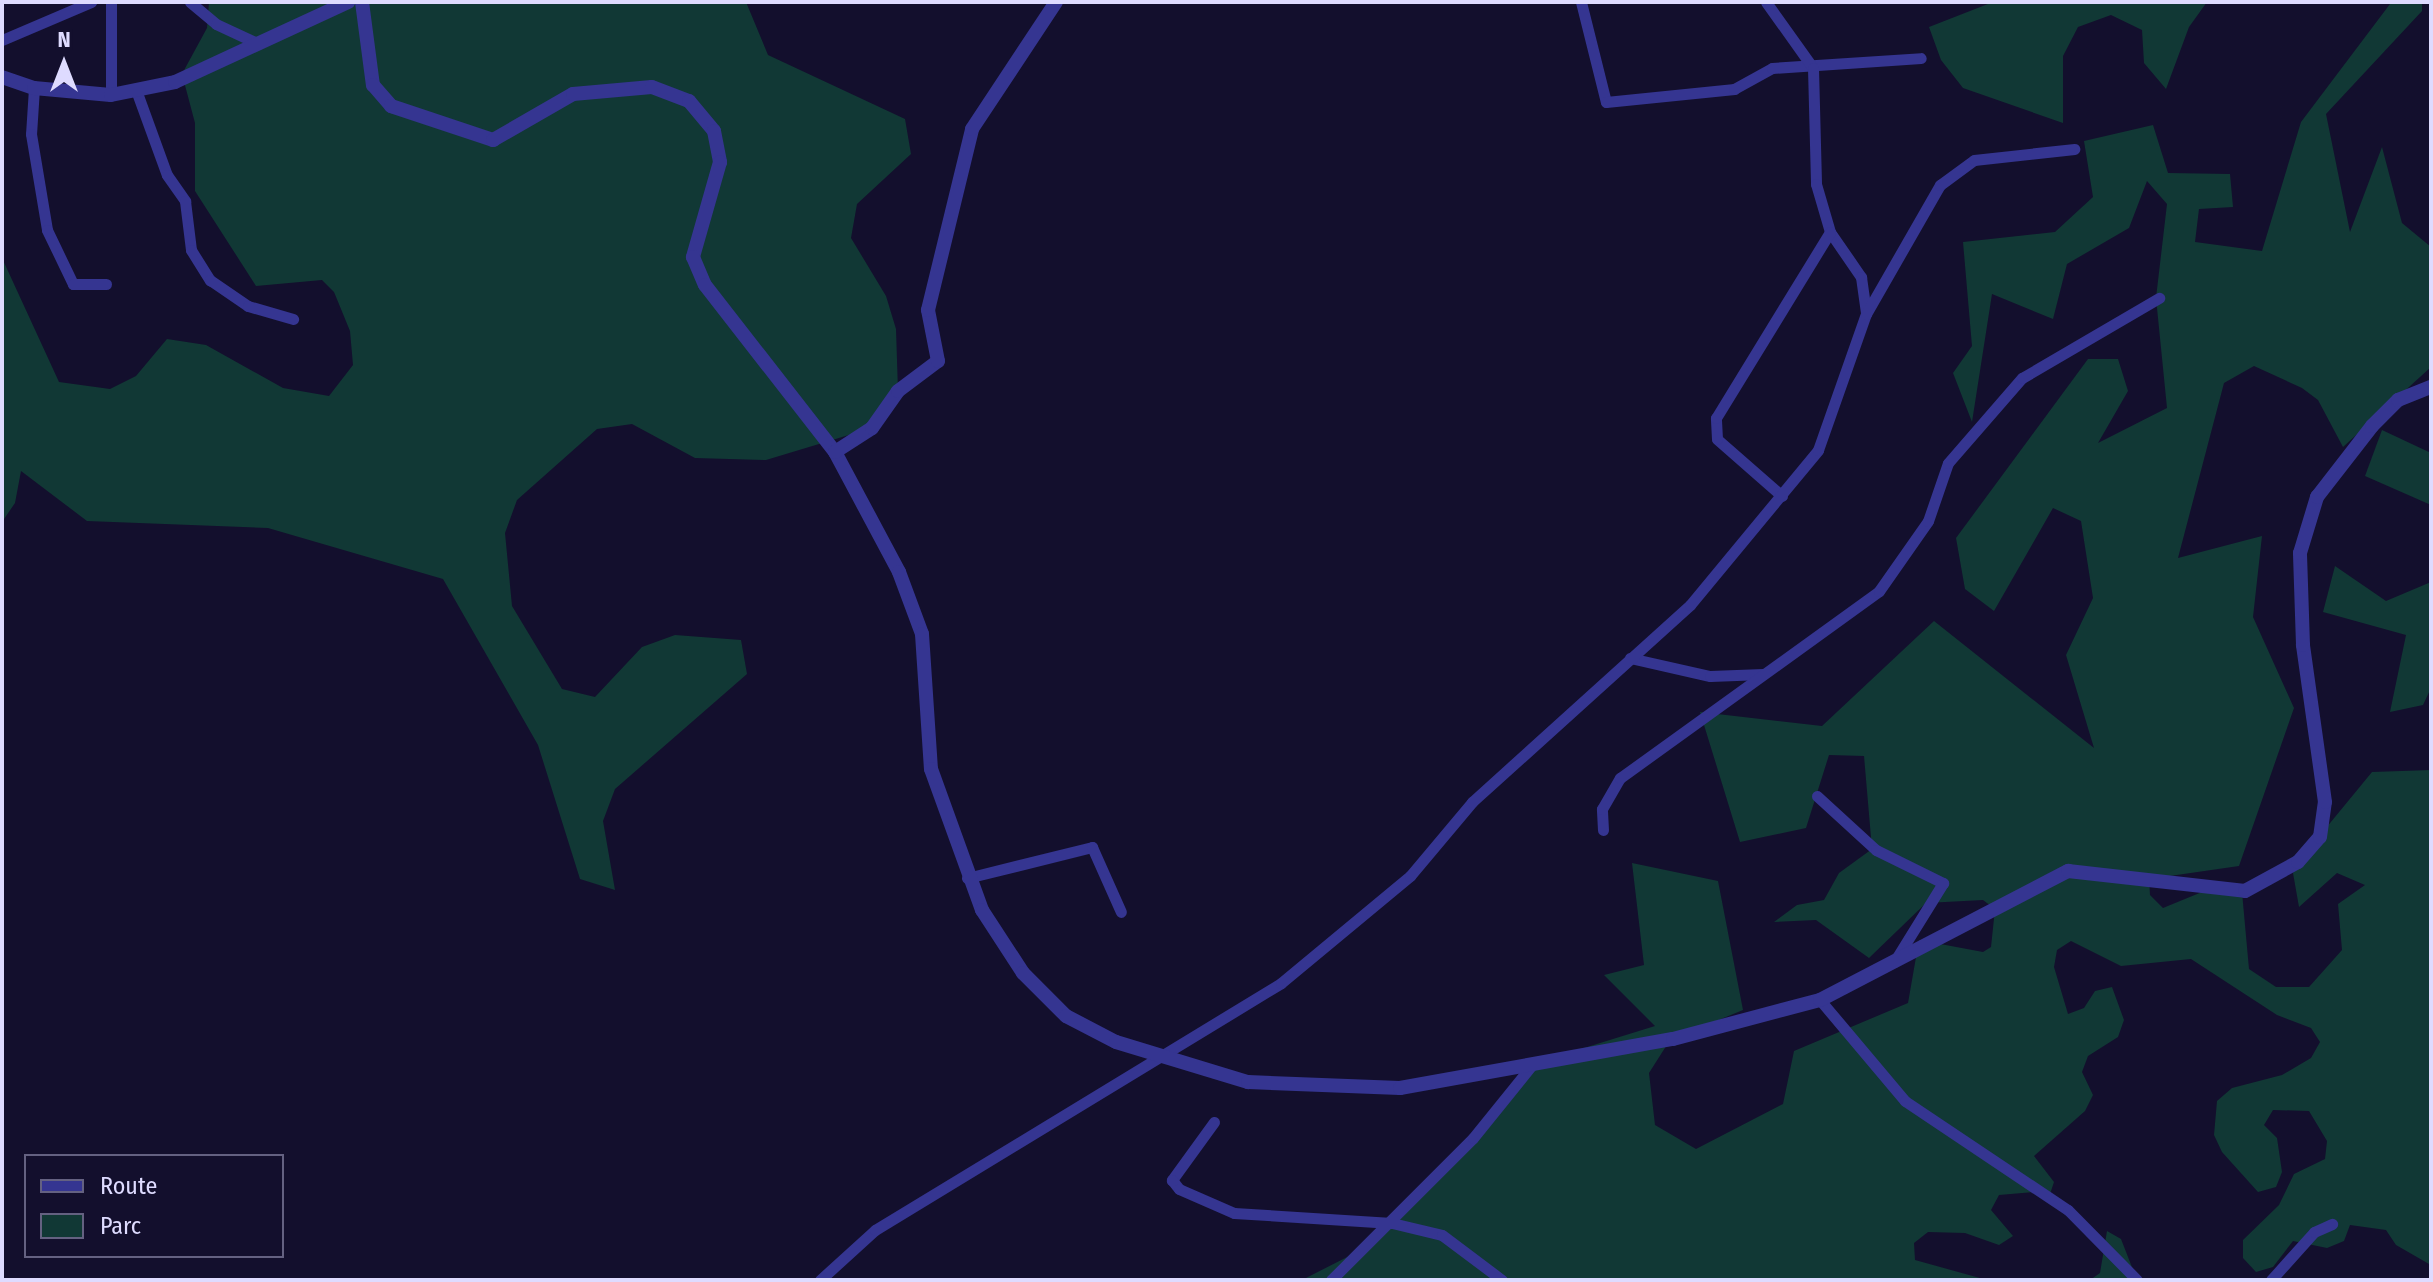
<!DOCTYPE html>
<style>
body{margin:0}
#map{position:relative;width:2433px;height:1282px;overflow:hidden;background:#130f2d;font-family:"Fira Sans Condensed",sans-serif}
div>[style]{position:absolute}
.green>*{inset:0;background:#113835}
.minor>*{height:11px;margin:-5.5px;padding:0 5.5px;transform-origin:5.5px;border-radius:5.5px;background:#353591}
.tertiary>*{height:14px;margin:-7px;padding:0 7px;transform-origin:7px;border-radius:7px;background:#353591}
span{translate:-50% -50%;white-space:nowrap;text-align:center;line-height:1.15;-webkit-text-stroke:7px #130f2d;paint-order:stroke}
.frame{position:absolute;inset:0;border:4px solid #dedbff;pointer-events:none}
.legend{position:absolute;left:24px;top:1154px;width:260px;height:104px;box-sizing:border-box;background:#130f2d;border:2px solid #646181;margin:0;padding:10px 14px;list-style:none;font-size:24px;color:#dedbff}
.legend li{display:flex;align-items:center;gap:16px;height:40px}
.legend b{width:40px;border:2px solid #646181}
.north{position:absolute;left:24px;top:24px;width:80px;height:80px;-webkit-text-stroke:6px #130f2d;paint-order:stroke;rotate:0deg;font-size:22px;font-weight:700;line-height:32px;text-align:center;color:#dedbff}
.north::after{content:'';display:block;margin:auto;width:28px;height:36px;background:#dedbff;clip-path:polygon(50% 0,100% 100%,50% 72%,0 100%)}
</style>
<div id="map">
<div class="green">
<div style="clip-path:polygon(209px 2px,746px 2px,768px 55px,905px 119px,911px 154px,857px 204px,851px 238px,886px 296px,896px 329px,898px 391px,872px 428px,766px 460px,695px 458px,632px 424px,597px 429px,517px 500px,505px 533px,512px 606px,562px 689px,595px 697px,642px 647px,675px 635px,741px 640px,747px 674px,615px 789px,603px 821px,615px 890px,580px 879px,538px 745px,443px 579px,268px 528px,87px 521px,21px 471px,15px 503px,2px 522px,2px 258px,59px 382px,110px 389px,136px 376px,167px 339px,206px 345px,283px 388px,329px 396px,353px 365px,350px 331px,334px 292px,322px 280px,256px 286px,195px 191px,195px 123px,182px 74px,207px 28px)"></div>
<div style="clip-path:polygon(1993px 2px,2207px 2px,2189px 27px,2166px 89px,2144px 63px,2142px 30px,2111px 15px,2078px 27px,2063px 56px,2063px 123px,1963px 88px,1941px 60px,1929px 27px)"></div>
<div style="clip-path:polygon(2422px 2px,2422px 11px,2326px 114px,2350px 232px,2382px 147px,2402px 223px,2431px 247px,2431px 367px,2343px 447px,2318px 400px,2302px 388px,2254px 366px,2224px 383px,2178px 558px,2262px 536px,2253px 617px,2294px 708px,2239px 866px,2149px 879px,2150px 895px,2163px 908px,2202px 892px,2242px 892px,2249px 969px,2276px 987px,2309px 987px,2342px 950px,2338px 904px,2365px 885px,2337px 873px,2299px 907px,2293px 873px,2298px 862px,2372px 772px,2431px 770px,2429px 1264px,2396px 1245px,2386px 1230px,2350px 1225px,2344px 1241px,2327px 1248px,2293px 1241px,2273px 1267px,2256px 1272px,2243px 1258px,2243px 1240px,2279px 1205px,2294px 1174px,2325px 1159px,2327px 1141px,2309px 1111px,2273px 1110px,2264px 1125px,2277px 1138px,2282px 1172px,2276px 1187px,2258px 1192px,2222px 1152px,2214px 1135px,2217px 1101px,2232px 1088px,2282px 1075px,2311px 1058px,2320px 1042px,2311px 1028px,2277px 1015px,2191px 959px,2121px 966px,2071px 941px,2057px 950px,2054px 967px,2068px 1014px,2084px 1008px,2095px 991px,2112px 987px,2124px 1020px,2118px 1037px,2088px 1056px,2082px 1072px,2093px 1095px,2085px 1111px,2034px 1156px,2054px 1182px,2048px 1200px,2034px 1192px,1999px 1195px,1991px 1210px,2013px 1236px,1999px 1245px,1965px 1233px,1928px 1232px,1914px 1243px,1915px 1260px,1987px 1280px,1302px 1280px,1357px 1252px,1470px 1138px,1529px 1065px,1655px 1026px,1604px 975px,1644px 965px,1632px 863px,1718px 881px,1743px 1010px,1670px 1040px,1649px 1073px,1655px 1125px,1696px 1149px,1783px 1104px,1794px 1051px,1908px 1003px,1919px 940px,1983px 952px,1991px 947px,1995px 909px,1983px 900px,1926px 903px,1869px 958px,1816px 920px,1774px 922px,1797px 905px,1824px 900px,1839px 873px,1872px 849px,1864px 756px,1829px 755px,1806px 828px,1740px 842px,1700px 712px,1822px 726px,1934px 621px,2094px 748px,2066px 655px,2093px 598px,2081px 521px,2053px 508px,1994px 611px,1965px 589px,1956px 538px,2088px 359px,2118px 359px,2128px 391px,2098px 443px,2167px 408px,2156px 298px,2167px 204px,2147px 181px,2129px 228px,2067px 264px,2053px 319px,1992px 294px,1972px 422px,1953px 373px,1972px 346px,1963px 242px,2055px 232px,2093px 197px,2084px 141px,2153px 125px,2168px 173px,2230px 174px,2233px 207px,2199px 209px,2195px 242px,2262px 251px,2301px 122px,2390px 4px)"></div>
<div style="clip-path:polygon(2382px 430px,2431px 453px,2431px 505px,2365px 476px)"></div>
<div style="clip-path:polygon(2335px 566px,2386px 601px,2431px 582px,2431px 688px,2423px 705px,2390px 712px,2406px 635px,2323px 612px)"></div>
<div style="clip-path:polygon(2107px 1231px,2121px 1239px,2137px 1280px,2090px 1280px,2100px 1273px)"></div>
</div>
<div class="minor">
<div style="left:111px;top:2px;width:93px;rotate:90deg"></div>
<div style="left:190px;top:2px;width:34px;rotate:40deg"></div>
<div style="left:216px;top:24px;width:47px;rotate:24.9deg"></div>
<div style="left:1581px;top:2px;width:103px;rotate:76deg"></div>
<div style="left:1606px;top:102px;width:129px;rotate:-5.8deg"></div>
<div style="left:1734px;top:89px;width:43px;rotate:-28.9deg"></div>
<div style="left:1772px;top:68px;width:149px;rotate:-3.8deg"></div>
<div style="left:1766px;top:2px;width:81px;rotate:54.5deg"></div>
<div style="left:1813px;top:68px;width:116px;rotate:88.5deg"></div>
<div style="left:1816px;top:184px;width:50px;rotate:73.7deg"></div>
<div style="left:1830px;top:232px;width:55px;rotate:55.4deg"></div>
<div style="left:1861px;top:277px;width:37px;rotate:82deg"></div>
<div style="left:2px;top:40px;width:97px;rotate:-23.1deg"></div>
<div style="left:34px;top:88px;width:46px;rotate:93.7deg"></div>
<div style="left:31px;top:134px;width:97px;rotate:80.5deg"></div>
<div style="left:47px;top:230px;width:60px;rotate:64.3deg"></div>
<div style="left:73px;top:284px;width:33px"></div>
<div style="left:136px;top:90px;width:90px;rotate:70deg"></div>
<div style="left:167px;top:175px;width:32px;rotate:55deg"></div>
<div style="left:185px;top:201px;width:49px;rotate:83deg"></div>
<div style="left:191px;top:250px;width:36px;rotate:58deg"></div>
<div style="left:210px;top:280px;width:46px;rotate:34.4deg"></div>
<div style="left:248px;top:306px;width:47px;rotate:16.1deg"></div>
<div style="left:1782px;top:496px;width:86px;rotate:-138.8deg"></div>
<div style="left:1717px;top:439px;width:21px;rotate:-93deg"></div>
<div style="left:1716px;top:418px;width:218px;rotate:-58.5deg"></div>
<div style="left:1630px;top:658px;width:82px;rotate:12.7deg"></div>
<div style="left:1710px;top:676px;width:53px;rotate:-2.2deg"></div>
<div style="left:1817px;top:796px;width:80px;rotate:42.5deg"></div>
<div style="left:1876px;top:850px;width:75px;rotate:26.2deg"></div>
<div style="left:1943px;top:883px;width:93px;rotate:121.8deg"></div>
<div style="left:1603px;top:830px;width:21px;rotate:-93deg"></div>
<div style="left:1602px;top:809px;width:36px;rotate:-60deg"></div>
<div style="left:1620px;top:778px;width:319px;rotate:-35.8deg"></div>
<div style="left:1879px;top:591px;width:85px;rotate:-55deg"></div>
<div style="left:1928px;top:521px;width:61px;rotate:-71deg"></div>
<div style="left:1948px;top:463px;width:113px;rotate:-49deg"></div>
<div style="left:2022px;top:378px;width:159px;rotate:-30.3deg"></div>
<div style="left:967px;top:878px;width:129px;rotate:-13.9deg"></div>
<div style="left:1092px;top:847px;width:71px;rotate:66deg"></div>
<div style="left:1820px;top:1000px;width:132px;rotate:49.9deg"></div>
<div style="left:1905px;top:1101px;width:196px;rotate:33.8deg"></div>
<div style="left:2068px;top:1210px;width:98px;rotate:45.4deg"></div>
<div style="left:1214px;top:1122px;width:72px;rotate:125.9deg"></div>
<div style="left:1172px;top:1180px;width:11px;rotate:52deg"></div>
<div style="left:1179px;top:1189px;width:60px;rotate:23.6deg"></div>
<div style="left:1234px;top:1213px;width:158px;rotate:3.6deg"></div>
<div style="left:1392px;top:1223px;width:51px;rotate:13.5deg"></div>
<div style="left:1442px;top:1235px;width:75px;rotate:36.9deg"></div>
<div style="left:820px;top:1280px;width:74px;rotate:-42.3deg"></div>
<div style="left:875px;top:1230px;width:475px;rotate:-31.3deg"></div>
<div style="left:1281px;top:983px;width:168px;rotate:-39.7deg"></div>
<div style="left:1410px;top:876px;width:97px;rotate:-50deg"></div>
<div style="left:1472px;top:802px;width:294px;rotate:-42.1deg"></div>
<div style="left:1690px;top:605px;width:201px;rotate:-50.4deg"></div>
<div style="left:1818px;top:450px;width:144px;rotate:-70.6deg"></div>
<div style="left:1866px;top:314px;width:149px;rotate:-60.2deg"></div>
<div style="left:1940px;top:185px;width:42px;rotate:-36.3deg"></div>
<div style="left:1974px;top:160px;width:101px;rotate:-6.3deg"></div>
<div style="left:1331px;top:1280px;width:201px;rotate:-45deg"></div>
<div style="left:1473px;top:1138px;width:94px;rotate:-51.1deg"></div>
<div style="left:2271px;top:1280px;width:64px;rotate:-48.1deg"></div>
<div style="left:2314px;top:1232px;width:20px;rotate:-24deg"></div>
</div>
<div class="tertiary">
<div style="left:362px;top:2px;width:84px;rotate:82.5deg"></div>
<div style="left:373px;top:85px;width:28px;rotate:49deg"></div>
<div style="left:391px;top:106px;width:108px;rotate:18.4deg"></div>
<div style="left:493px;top:140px;width:92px;rotate:-29.9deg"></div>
<div style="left:573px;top:94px;width:79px;rotate:-5.1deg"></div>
<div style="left:652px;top:87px;width:40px;rotate:21deg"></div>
<div style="left:689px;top:101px;width:39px;rotate:50deg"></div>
<div style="left:714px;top:131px;width:32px;rotate:79deg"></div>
<div style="left:720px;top:162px;width:99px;rotate:105.9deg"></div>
<div style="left:693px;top:257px;width:30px;rotate:67deg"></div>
<div style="left:705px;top:285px;width:212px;rotate:52.1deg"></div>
<div style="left:835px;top:452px;width:136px;rotate:61.9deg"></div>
<div style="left:899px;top:572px;width:66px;rotate:69.6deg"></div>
<div style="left:922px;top:634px;width:135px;rotate:86.2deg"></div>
<div style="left:931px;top:769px;width:150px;rotate:70.1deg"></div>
<div style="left:982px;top:910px;width:75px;rotate:56.9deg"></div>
<div style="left:1023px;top:973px;width:61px;rotate:45deg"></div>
<div style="left:1066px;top:1016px;width:56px;rotate:27.5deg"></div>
<div style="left:1116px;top:1042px;width:138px;rotate:16.9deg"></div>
<div style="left:1248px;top:1082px;width:152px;rotate:2.3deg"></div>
<div style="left:1400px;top:1088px;width:277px;rotate:-10.2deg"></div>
<div style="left:1673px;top:1039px;width:152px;rotate:-14.9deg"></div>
<div style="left:1820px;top:1000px;width:280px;rotate:-27.5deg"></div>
<div style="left:2068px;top:871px;width:178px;rotate:6.4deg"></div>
<div style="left:2245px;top:891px;width:60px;rotate:-28.7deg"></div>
<div style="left:2298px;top:862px;width:33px;rotate:-49deg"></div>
<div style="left:2320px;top:837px;width:35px;rotate:-82deg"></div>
<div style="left:2325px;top:802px;width:159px;rotate:-98deg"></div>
<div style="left:2303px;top:645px;width:92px;rotate:-91.9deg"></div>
<div style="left:2300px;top:553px;width:59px;rotate:-73.1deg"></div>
<div style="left:2317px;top:497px;width:90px;rotate:-52.2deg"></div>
<div style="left:2372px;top:426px;width:37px;rotate:-45deg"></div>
<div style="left:2398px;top:400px;width:35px;rotate:-22deg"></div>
<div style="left:2px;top:77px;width:34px;rotate:19deg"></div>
<div style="left:34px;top:88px;width:77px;rotate:5.2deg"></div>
<div style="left:111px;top:95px;width:65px;rotate:-11.5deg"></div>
<div style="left:175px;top:82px;width:191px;rotate:-24.8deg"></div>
<div style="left:835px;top:452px;width:44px;rotate:-33deg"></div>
<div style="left:872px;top:428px;width:45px;rotate:-54.9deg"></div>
<div style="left:898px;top:391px;width:50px;rotate:-36.9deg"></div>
<div style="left:938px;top:361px;width:52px;rotate:-101.1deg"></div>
<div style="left:928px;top:310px;width:186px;rotate:-76.3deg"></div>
<div style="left:972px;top:129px;width:152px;rotate:-56.5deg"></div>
</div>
<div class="frame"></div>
<ul class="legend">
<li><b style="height:10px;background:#353591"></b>Route</li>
<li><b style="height:22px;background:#113835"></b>Parc</li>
</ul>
<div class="north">N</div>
</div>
